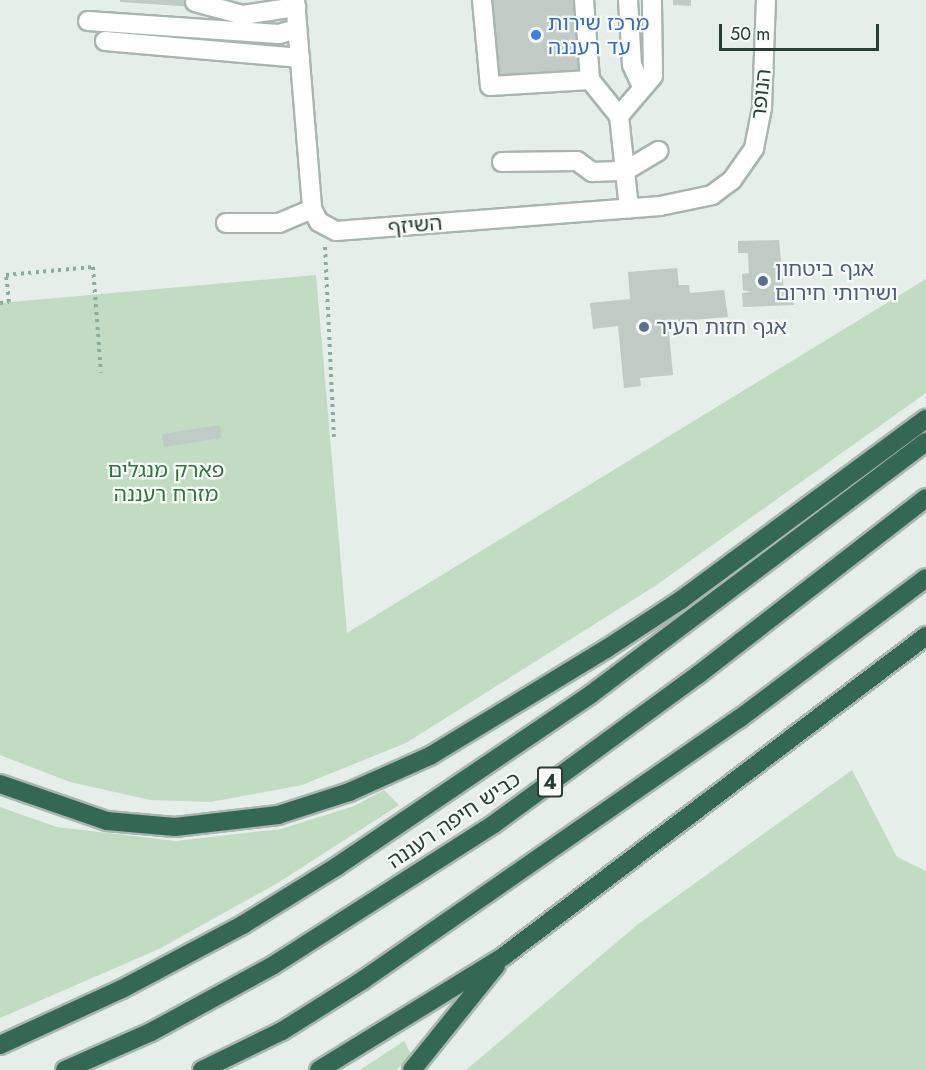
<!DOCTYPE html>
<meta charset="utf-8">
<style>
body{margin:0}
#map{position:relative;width:926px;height:1070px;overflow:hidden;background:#e6eee9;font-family:Jost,"Noto Sans Hebrew",sans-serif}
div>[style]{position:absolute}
.green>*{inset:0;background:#c2dcc3}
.building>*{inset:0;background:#bfcbc4;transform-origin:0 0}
.path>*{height:4px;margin-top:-2px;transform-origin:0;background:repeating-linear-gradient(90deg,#8aae9b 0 3px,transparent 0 7.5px)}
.roads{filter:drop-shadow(2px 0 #a9b6af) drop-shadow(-2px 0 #a9b6af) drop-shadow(0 2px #a9b6af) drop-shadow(0 -2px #a9b6af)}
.minor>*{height:18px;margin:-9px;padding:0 9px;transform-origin:9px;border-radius:9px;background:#fff}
.highway>*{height:18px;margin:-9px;padding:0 9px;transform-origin:9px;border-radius:9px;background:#356853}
.dots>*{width:16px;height:16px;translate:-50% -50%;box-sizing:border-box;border:3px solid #f7faf8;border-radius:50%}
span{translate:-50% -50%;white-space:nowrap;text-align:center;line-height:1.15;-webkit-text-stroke:4.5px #f7faf8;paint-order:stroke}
.shield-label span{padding:2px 4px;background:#f7faf8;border:2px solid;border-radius:4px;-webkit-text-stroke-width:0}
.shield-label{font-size:20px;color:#273f33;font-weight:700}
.shop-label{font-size:21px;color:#366cbe}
.left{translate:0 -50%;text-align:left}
.street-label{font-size:21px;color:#273f33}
.service-label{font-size:21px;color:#4e5e75}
.park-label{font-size:21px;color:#34723f}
.scale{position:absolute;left:719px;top:24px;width:160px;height:27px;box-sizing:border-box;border:3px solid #273f33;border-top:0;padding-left:8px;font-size:18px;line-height:21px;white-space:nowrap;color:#273f33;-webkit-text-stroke:4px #f7faf8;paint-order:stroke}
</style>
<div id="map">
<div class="green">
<div style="clip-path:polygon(316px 275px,347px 633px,926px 279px,926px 393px,655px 586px,406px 743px,302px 785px,211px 802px,150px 800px,70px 782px,0 755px,0 303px)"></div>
<div style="clip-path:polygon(852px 770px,897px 857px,926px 871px,926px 1070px,466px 1070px,637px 925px)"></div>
<div style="clip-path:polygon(384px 790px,399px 805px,276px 884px,159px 949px,0 1018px,0 807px,57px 827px,176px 841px,281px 829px,354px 806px)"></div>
<div style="clip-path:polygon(404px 1041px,411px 1054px,397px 1070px,360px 1070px)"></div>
</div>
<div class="building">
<div style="clip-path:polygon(120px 0,195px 0,195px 7px,120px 2px)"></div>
<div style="left:487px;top:0;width:91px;height:76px"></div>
<div style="clip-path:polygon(673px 0,691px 0,691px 6px,673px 5px)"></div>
<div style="clip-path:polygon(779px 240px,784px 290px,793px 289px,794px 305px,743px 307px,742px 293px,751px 292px,743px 290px,742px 274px,749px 273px,748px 253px,738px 253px,738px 241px)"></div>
<div style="clip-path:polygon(677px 268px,679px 285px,689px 285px,690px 293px,724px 290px,728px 317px,668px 322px,673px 375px,640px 378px,641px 386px,624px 388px,618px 326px,593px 329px,590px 303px,630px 299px,628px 272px)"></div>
<div style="left:220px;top:425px;width:13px;height:59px;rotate:81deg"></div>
</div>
<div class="path">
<div style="left:325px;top:247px;width:190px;rotate:87.3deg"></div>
<div style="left:0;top:303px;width:9px;rotate:-6deg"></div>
<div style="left:9px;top:302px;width:27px;rotate:-96deg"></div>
<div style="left:6px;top:275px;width:87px;rotate:-5.3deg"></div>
<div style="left:93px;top:267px;width:106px;rotate:85.7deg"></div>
</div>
<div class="roads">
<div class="minor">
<div style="left:295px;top:0;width:210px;rotate:85.3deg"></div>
<div style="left:312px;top:209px;width:15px;rotate:62deg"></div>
<div style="left:319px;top:222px;width:19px;rotate:28deg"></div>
<div style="left:336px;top:231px;width:325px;rotate:-4.4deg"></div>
<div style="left:660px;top:206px;width:53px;rotate:-11.9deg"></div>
<div style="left:712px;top:195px;width:25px;rotate:-37deg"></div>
<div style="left:732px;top:180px;width:39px;rotate:-55deg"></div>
<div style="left:754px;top:148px;width:41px;rotate:-78.7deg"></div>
<div style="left:762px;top:108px;width:108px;rotate:-87.9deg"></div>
<div style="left:482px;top:0;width:86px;rotate:84.7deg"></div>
<div style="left:490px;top:86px;width:100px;rotate:-3.4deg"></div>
<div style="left:584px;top:0;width:80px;rotate:85.7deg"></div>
<div style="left:590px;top:80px;width:46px;rotate:51.1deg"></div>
<div style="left:619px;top:116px;width:93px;rotate:83.8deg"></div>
<div style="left:628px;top:0;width:65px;rotate:86.5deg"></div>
<div style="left:632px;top:65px;width:21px;rotate:65deg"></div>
<div style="left:195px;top:2px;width:50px;rotate:15.2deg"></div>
<div style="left:243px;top:15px;width:54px;rotate:-8.6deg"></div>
<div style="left:88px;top:21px;width:191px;rotate:3.9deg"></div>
<div style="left:279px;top:34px;width:19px;rotate:-16deg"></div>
<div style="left:105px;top:41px;width:196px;rotate:5deg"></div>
<div style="left:619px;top:116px;width:52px;rotate:-49.6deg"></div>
<div style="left:653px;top:76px;width:76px;rotate:-90.8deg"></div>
<div style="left:502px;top:162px;width:75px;rotate:-0.8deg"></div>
<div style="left:577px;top:161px;width:19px;rotate:36deg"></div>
<div style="left:592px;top:172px;width:33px;rotate:-2deg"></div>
<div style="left:625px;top:171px;width:39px;rotate:-31deg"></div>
<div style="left:226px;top:223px;width:53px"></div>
<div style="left:279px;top:223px;width:36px;rotate:-23deg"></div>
</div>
<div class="highway">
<div style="left:0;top:784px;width:113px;rotate:19.1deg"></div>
<div style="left:107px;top:821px;width:68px;rotate:5deg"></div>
<div style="left:175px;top:827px;width:104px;rotate:-6.6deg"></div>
<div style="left:278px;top:815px;width:75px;rotate:-17.9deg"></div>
<div style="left:349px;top:792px;width:89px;rotate:-24deg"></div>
<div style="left:430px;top:756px;width:206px;rotate:-31.3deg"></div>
<div style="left:606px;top:649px;width:90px;rotate:-33.2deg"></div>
<div style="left:681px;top:600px;width:305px;rotate:-36.5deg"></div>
<div style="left:0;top:1045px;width:134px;rotate:-24.7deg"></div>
<div style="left:122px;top:989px;width:138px;rotate:-28deg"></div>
<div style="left:244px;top:924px;width:108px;rotate:-31.8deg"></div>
<div style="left:336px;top:867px;width:307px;rotate:-34.1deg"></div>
<div style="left:590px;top:695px;width:421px;rotate:-37deg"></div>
<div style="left:65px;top:1070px;width:94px;rotate:-23.8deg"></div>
<div style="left:151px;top:1032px;width:138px;rotate:-28.6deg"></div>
<div style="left:272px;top:966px;width:264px;rotate:-32.6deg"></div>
<div style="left:494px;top:824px;width:254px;rotate:-36.2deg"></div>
<div style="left:699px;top:674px;width:287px;rotate:-37.8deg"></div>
<div style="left:202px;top:1070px;width:89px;rotate:-26deg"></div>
<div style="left:282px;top:1031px;width:96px;rotate:-32.2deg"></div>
<div style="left:363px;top:980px;width:458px;rotate:-34.8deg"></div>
<div style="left:739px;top:719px;width:234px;rotate:-37deg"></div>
<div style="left:319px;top:1070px;width:217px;rotate:-31.6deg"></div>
<div style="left:504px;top:956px;width:530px;rotate:-37.17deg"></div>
<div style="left:412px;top:1070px;width:134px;rotate:-51.1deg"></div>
</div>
</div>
<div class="dots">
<div style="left:536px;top:35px;background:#3f7fe0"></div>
<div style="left:763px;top:281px;background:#5c6f8a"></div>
<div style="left:644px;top:327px;background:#5c6f8a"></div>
</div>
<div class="shield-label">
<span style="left:550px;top:782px">4</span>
</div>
<div class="shop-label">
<span class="left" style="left:548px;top:35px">מרכז שירות<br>עד רעננה</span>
</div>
<div class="street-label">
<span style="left:761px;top:94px;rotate:-84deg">הנופר</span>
<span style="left:415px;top:225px;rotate:-5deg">השיזף</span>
<span style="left:454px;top:820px;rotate:-34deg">כביש חיפה רעננה</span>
</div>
<div class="service-label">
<span class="left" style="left:775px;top:281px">אגף ביטחון<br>ושירותי חירום</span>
<span class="left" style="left:656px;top:327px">אגף חזות העיר</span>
</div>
<div class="park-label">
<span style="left:166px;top:482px">פארק מנגלים<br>מזרח רעננה</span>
</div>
<div class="scale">50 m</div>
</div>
